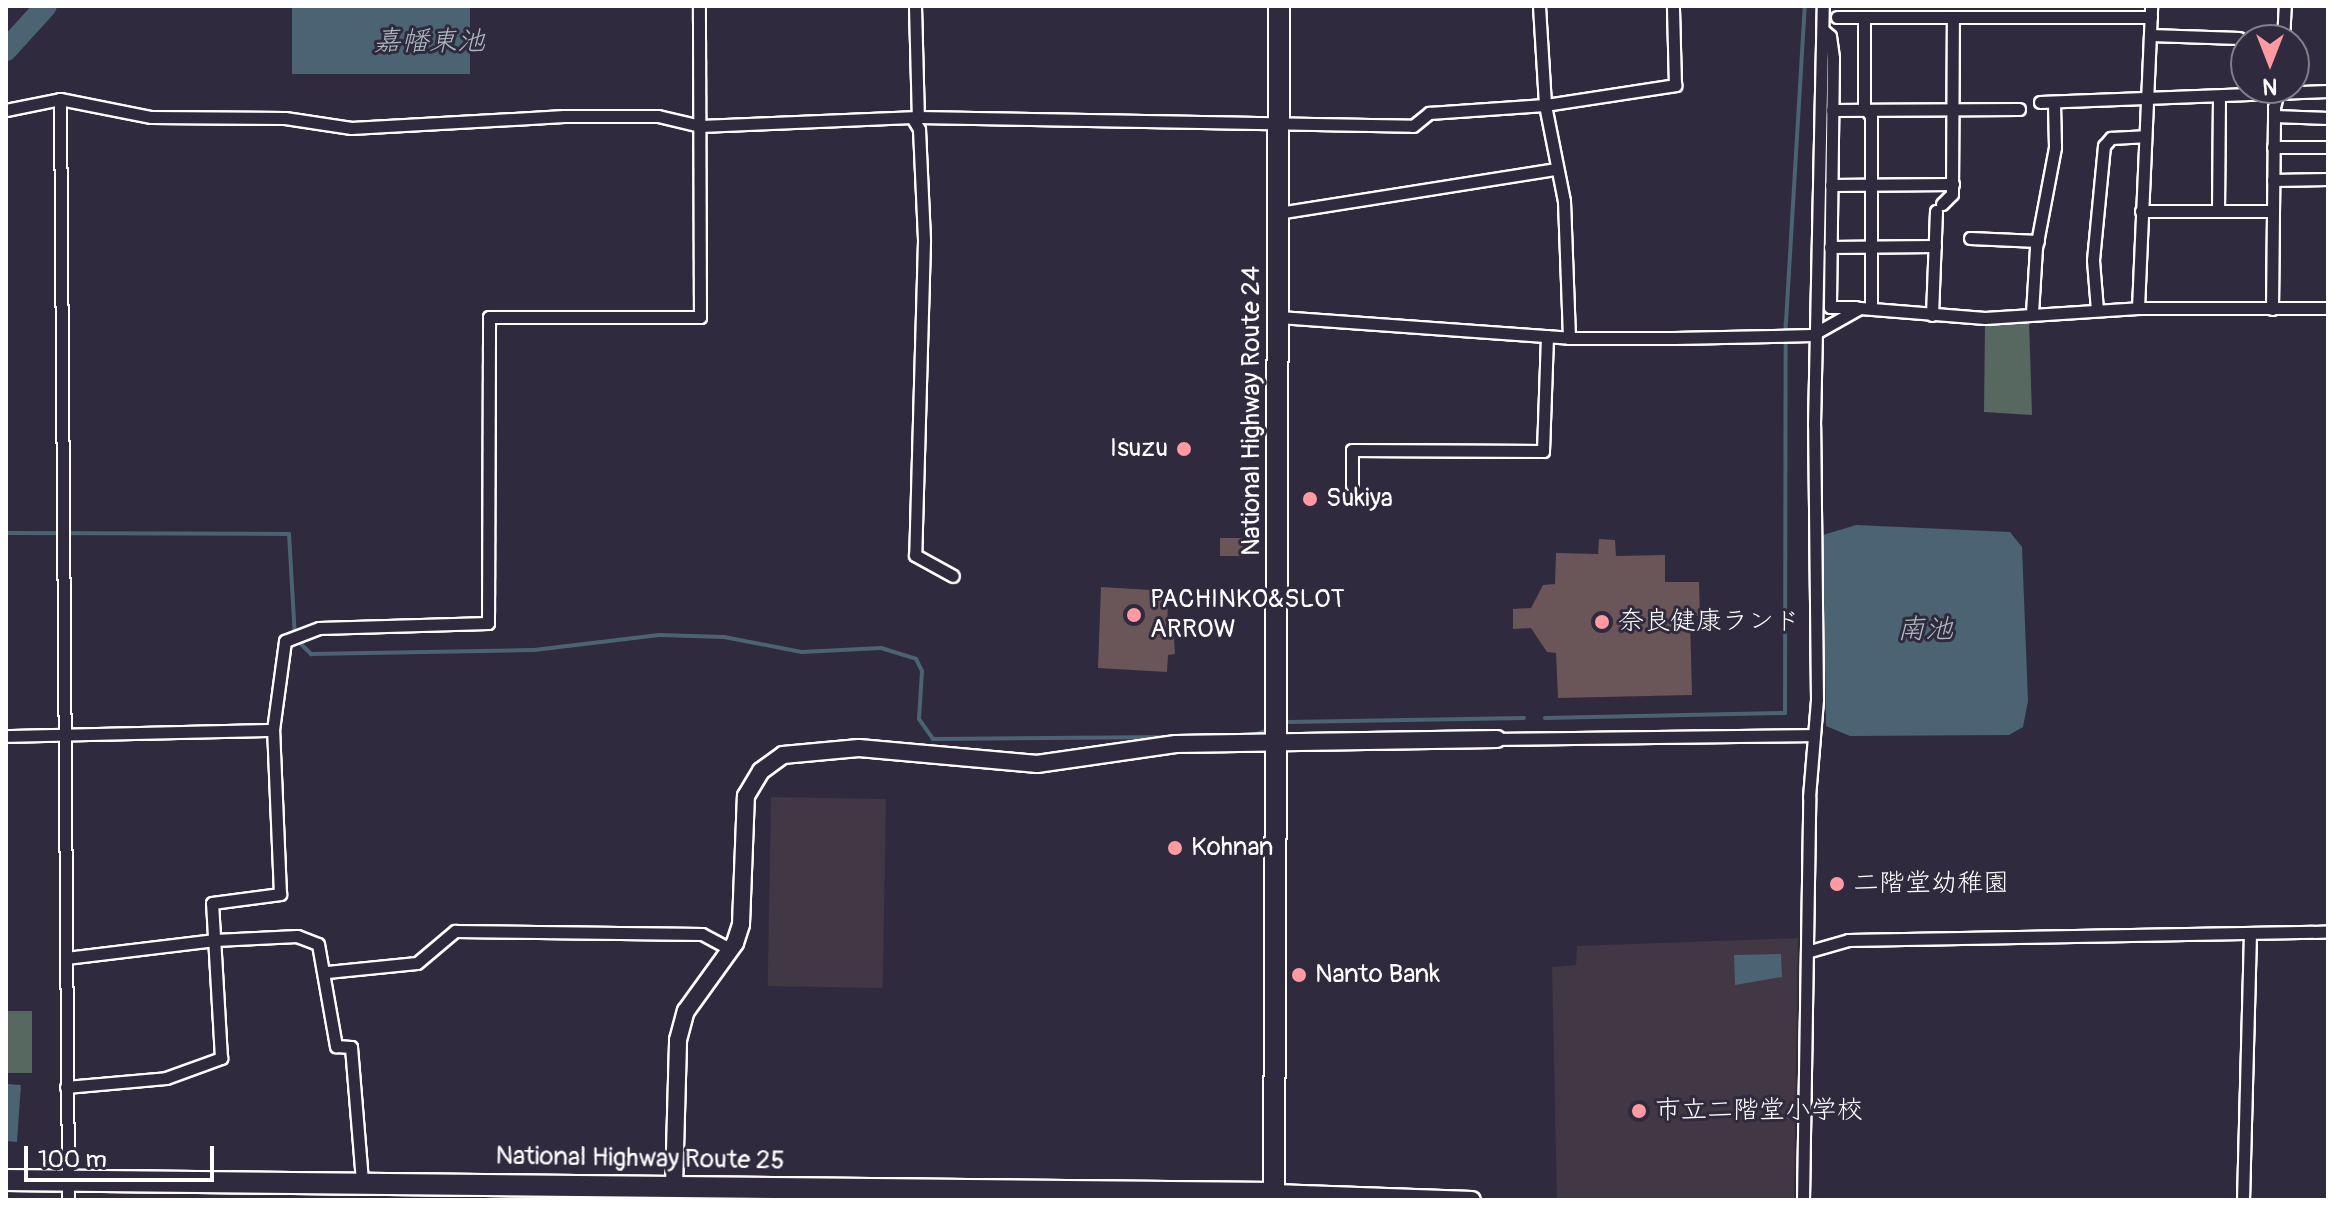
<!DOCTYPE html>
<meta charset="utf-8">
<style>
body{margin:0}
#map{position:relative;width:2334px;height:1206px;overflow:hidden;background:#2f2a3d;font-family:Pangolin,"Klee One",sans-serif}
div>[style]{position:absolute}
.built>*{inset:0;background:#413745;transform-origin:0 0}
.green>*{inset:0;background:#576861;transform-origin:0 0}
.water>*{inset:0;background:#4b6373;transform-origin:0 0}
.stream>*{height:4px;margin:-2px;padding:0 2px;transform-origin:2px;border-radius:2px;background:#4b6373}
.river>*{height:22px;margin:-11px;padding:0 11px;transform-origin:11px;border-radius:11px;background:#4b6373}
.building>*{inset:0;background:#6a5558;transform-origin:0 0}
.roads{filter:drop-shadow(2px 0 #fff) drop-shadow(-2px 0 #fff) drop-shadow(0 2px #fff) drop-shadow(0 -2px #fff)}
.street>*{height:11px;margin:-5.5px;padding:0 5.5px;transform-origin:5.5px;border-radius:5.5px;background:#2f2a3d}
.secondary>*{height:16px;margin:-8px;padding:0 8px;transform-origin:8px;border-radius:8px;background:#2f2a3d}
.highway>*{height:20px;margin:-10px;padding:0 10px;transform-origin:10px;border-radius:10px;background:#2f2a3d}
.dots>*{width:22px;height:22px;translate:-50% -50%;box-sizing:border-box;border:4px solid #2f2a3d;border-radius:50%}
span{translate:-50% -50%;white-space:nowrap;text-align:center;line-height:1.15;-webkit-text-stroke:6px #2f2a3d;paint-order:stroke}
.street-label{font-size:26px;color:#fff}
.poi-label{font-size:26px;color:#fff}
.right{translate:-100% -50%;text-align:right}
.left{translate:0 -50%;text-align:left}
.water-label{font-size:28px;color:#aeb9c0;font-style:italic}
.frame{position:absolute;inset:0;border:8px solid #fff;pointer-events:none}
.north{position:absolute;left:2230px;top:24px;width:80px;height:80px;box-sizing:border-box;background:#2f2a3d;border:2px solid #827f8b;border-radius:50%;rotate:180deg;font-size:22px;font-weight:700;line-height:32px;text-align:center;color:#fff}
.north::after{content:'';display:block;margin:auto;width:28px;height:36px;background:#ff9aa2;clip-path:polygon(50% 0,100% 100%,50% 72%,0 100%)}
.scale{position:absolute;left:24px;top:1146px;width:190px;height:36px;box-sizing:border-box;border:4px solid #fff;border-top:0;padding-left:10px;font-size:24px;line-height:28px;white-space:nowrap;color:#fff;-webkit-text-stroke:6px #2f2a3d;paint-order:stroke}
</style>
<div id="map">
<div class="built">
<div style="left:771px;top:797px;width:115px;height:189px;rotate:1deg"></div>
<div style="clip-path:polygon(1798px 938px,1794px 1200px,1557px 1200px,1552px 967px,1576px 965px,1577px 946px)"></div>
</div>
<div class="green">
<div style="clip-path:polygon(2029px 320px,2032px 415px,1984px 412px,1985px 324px)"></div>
<div style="left:6px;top:1011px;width:26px;height:62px"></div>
</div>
<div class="water">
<div style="left:292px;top:6px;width:178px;height:68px"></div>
<div style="clip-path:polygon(1856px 525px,2010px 532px,2022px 547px,2028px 701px,2023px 727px,2009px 735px,1850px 736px,1826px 726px,1823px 535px)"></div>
<div style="clip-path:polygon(1781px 954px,1782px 977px,1735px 985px,1734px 955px)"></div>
<div style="left:6px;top:1084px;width:15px;height:57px;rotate:4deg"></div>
</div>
<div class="stream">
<div style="left:6px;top:533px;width:283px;rotate:0.2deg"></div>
<div style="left:289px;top:534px;width:104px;rotate:86.7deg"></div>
<div style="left:295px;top:638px;width:23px;rotate:45deg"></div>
<div style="left:311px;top:654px;width:223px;rotate:-1deg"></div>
<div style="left:534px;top:650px;width:126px;rotate:-6.8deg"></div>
<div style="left:659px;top:635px;width:65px;rotate:1.8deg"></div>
<div style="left:724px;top:637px;width:79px;rotate:10.9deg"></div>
<div style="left:802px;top:652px;width:79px;rotate:-2.9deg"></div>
<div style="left:881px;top:648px;width:37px;rotate:17deg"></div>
<div style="left:916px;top:659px;width:13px;rotate:63deg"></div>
<div style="left:922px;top:671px;width:48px;rotate:93.6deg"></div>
<div style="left:919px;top:719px;width:24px;rotate:55deg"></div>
<div style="left:933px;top:739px;width:240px;rotate:-0.5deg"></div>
<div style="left:1545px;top:718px;width:240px;rotate:-1.2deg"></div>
<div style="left:1785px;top:713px;width:391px;rotate:-89.9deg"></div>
<div style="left:1786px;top:322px;width:317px;rotate:-86.6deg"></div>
<div style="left:1289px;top:722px;width:235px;rotate:-1deg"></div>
<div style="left:1250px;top:736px;width:16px;rotate:-18deg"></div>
</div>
<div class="river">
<div style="left:6px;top:50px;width:59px;rotate:-47.7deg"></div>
</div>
<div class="building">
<div style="left:1220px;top:538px;width:36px;height:18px"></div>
<div style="clip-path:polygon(1599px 539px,1615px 540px,1616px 556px,1665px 555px,1665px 582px,1699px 582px,1700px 616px,1690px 616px,1692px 695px,1558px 698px,1556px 653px,1547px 652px,1531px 628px,1513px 629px,1513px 609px,1531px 608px,1543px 585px,1555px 584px,1556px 553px,1598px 554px)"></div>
<div style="clip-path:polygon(1101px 587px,1168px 591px,1167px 639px,1174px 638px,1175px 654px,1168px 655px,1167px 672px,1098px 668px)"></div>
</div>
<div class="roads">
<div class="street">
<div style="left:915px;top:6px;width:111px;rotate:88.5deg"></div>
<div style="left:1539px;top:6px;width:99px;rotate:86.5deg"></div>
<div style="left:1545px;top:105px;width:98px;rotate:78.8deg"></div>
<div style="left:1564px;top:201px;width:137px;rotate:87.9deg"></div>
<div style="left:1837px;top:17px;width:314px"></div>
<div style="left:1864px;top:17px;width:90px;rotate:90deg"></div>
<div style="left:1864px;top:107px;width:11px;rotate:52deg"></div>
<div style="left:1871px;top:116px;width:192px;rotate:90deg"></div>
<div style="left:1823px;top:30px;width:9px;rotate:41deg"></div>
<div style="left:1830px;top:36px;width:22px;rotate:82deg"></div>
<div style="left:1833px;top:58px;width:249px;rotate:90.7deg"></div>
<div style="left:1830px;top:307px;width:26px"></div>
<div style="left:2150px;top:35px;width:89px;rotate:1.9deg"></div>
<div style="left:2283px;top:40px;width:34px;rotate:-87deg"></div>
<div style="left:60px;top:99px;width:1101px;rotate:89.58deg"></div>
<div style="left:2040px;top:102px;width:288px;rotate:-2.2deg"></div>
<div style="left:6px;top:110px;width:55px;rotate:-11.5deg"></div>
<div style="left:60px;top:99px;width:93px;rotate:11.2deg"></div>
<div style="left:151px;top:117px;width:134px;rotate:0.4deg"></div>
<div style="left:285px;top:118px;width:67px;rotate:8.6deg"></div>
<div style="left:351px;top:128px;width:213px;rotate:-3.2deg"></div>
<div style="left:564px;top:116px;width:94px"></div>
<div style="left:658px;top:116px;width:43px;rotate:13.4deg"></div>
<div style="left:700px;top:126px;width:218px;rotate:-2.4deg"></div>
<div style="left:918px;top:117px;width:495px;rotate:1deg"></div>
<div style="left:1413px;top:126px;width:21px;rotate:-39deg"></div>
<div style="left:1429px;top:113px;width:116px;rotate:-3.9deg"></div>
<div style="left:1545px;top:105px;width:132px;rotate:-8.7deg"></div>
<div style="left:1675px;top:85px;width:79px;rotate:-91.5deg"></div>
<div style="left:1832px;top:110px;width:187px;rotate:-0.3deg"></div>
<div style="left:2274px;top:116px;width:54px;rotate:2.1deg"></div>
<div style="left:913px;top:119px;width:12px;rotate:59deg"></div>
<div style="left:919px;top:129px;width:112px;rotate:87.4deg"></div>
<div style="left:924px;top:241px;width:314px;rotate:91.6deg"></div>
<div style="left:915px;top:555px;width:43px;rotate:28.9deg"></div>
<div style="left:2273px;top:147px;width:55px"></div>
<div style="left:2273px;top:180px;width:55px;rotate:-1deg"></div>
<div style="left:1831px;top:185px;width:122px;rotate:-0.5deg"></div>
<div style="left:1942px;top:204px;width:14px;rotate:-45deg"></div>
<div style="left:1952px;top:194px;width:177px;rotate:-89.7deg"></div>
<div style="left:2141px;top:211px;width:131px"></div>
<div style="left:2218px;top:211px;width:114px;rotate:-89.5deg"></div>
<div style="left:1278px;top:213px;width:281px;rotate:-9deg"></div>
<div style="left:1970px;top:238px;width:68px;rotate:2.5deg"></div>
<div style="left:1830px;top:247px;width:105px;rotate:-0.5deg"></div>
<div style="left:2138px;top:308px;width:302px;rotate:-87.5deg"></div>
<div style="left:2272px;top:309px;width:202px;rotate:-89.4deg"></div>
<div style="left:2274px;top:107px;width:20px;rotate:-75deg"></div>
<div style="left:2097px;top:310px;width:50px;rotate:-94.6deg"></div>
<div style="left:2093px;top:260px;width:115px;rotate:-84.5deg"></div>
<div style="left:2104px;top:146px;width:11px;rotate:-49deg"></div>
<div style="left:2111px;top:138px;width:33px;rotate:-3deg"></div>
<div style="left:2032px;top:313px;width:65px;rotate:-86.5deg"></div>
<div style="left:2036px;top:248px;width:103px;rotate:-79.3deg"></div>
<div style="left:2055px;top:147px;width:43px;rotate:-91.3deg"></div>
<div style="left:1932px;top:315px;width:104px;rotate:-87.8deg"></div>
<div style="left:1279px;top:317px;width:291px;rotate:4.1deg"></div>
<div style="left:1569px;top:338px;width:105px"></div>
<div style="left:1674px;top:338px;width:138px;rotate:-1.2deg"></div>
<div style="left:1812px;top:335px;width:55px;rotate:-29.4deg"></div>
<div style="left:1860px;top:308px;width:125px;rotate:4.6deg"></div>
<div style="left:1985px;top:318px;width:153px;rotate:-3.7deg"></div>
<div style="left:2138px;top:308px;width:190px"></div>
<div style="left:1352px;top:485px;width:35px;rotate:-90deg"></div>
<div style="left:1352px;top:450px;width:191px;rotate:0.3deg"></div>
<div style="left:1543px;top:451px;width:115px;rotate:-88deg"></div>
<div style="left:6px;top:736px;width:267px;rotate:-1.3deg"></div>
<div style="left:1497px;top:739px;width:317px;rotate:-0.7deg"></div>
<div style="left:1810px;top:951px;width:40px;rotate:-16deg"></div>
<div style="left:1848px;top:940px;width:480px;rotate:-1deg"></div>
<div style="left:66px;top:958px;width:150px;rotate:-6.9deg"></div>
<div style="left:215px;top:940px;width:82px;rotate:-2.8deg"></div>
<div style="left:297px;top:936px;width:22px;rotate:21deg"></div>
<div style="left:318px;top:944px;width:104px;rotate:80deg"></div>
<div style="left:336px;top:1046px;width:15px;rotate:4deg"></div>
<div style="left:351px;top:1047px;width:135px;rotate:85.3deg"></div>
<div style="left:327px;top:972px;width:90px;rotate:-5.7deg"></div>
<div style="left:417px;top:963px;width:50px;rotate:-40.1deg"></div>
<div style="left:455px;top:931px;width:247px;rotate:0.7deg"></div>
<div style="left:702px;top:934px;width:32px;rotate:28deg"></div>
<div style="left:66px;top:1087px;width:100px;rotate:-5.1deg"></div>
<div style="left:166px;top:1078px;width:59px;rotate:-20deg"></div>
<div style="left:221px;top:1058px;width:155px;rotate:-93.3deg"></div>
<div style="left:212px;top:903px;width:69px;rotate:-7.5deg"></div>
<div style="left:280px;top:894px;width:164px;rotate:-92.4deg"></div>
<div style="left:273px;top:730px;width:90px;rotate:-82.3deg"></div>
<div style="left:285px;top:641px;width:36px;rotate:-21deg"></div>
<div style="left:319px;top:628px;width:169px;rotate:-1.7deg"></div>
<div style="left:488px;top:623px;width:306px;rotate:-89.8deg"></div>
<div style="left:489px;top:317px;width:211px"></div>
<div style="left:700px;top:317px;width:311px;rotate:-90.2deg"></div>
<div style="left:1803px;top:1200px;width:403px;rotate:-89.1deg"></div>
<div style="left:1809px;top:797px;width:98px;rotate:-85.3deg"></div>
<div style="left:1817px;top:699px;width:274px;rotate:-90.6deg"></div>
<div style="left:1814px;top:425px;width:419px;rotate:-88.8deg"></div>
<div style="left:2243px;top:1200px;width:267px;rotate:-88.5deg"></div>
</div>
<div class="secondary">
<div style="left:674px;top:1186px;width:146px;rotate:-88.4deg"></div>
<div style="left:678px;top:1040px;width:30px;rotate:-75deg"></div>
<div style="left:686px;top:1011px;width:84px;rotate:-54.2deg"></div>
<div style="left:735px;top:943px;width:20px;rotate:-72deg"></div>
<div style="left:741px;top:924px;width:128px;rotate:-87.8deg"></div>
<div style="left:746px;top:796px;width:29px;rotate:-59deg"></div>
<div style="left:761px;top:771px;width:27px;rotate:-36deg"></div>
<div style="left:783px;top:755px;width:76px;rotate:-5.3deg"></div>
<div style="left:859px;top:748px;width:179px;rotate:5.1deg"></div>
<div style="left:1037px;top:764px;width:140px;rotate:-8.2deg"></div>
<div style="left:1176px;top:744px;width:321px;rotate:-0.9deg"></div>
<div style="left:1274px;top:1193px;width:198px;rotate:2deg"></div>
</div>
<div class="highway">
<div style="left:6px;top:1180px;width:1268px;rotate:0.59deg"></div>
<div style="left:1274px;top:1200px;width:1194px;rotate:-89.76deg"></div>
</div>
</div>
<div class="dots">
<div style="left:1184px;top:449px;background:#ff9aa2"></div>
<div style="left:1310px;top:499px;background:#ff9aa2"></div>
<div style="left:1134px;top:615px;background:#ff9aa2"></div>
<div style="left:1602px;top:622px;background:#ff9aa2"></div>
<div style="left:1175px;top:848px;background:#ff9aa2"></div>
<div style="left:1837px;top:884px;background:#ff9aa2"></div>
<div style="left:1299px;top:975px;background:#ff9aa2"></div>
<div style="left:1639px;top:1111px;background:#ff9aa2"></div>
</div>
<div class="street-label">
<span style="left:1252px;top:411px;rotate:-90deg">National Highway Route 24</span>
<span style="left:640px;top:1159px;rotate:1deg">National Highway Route 25</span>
</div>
<div class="poi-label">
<span class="right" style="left:1168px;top:449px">Isuzu</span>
<span class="left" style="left:1326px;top:499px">Sukiya</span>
<span class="left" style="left:1150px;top:615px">PACHINKO&amp;SLOT<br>ARROW</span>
<span class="left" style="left:1618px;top:622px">奈良健康ランド</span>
<span class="left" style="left:1191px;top:848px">Kohnan</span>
<span class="left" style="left:1853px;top:884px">二階堂幼稚園</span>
<span class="left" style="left:1315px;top:975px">Nanto Bank</span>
<span class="left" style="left:1655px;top:1111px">市立二階堂小学校</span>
</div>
<div class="water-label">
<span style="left:429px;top:42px">嘉幡東池</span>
<span style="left:1925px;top:630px">南池</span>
</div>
<div class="frame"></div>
<div class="north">N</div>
<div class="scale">100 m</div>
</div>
